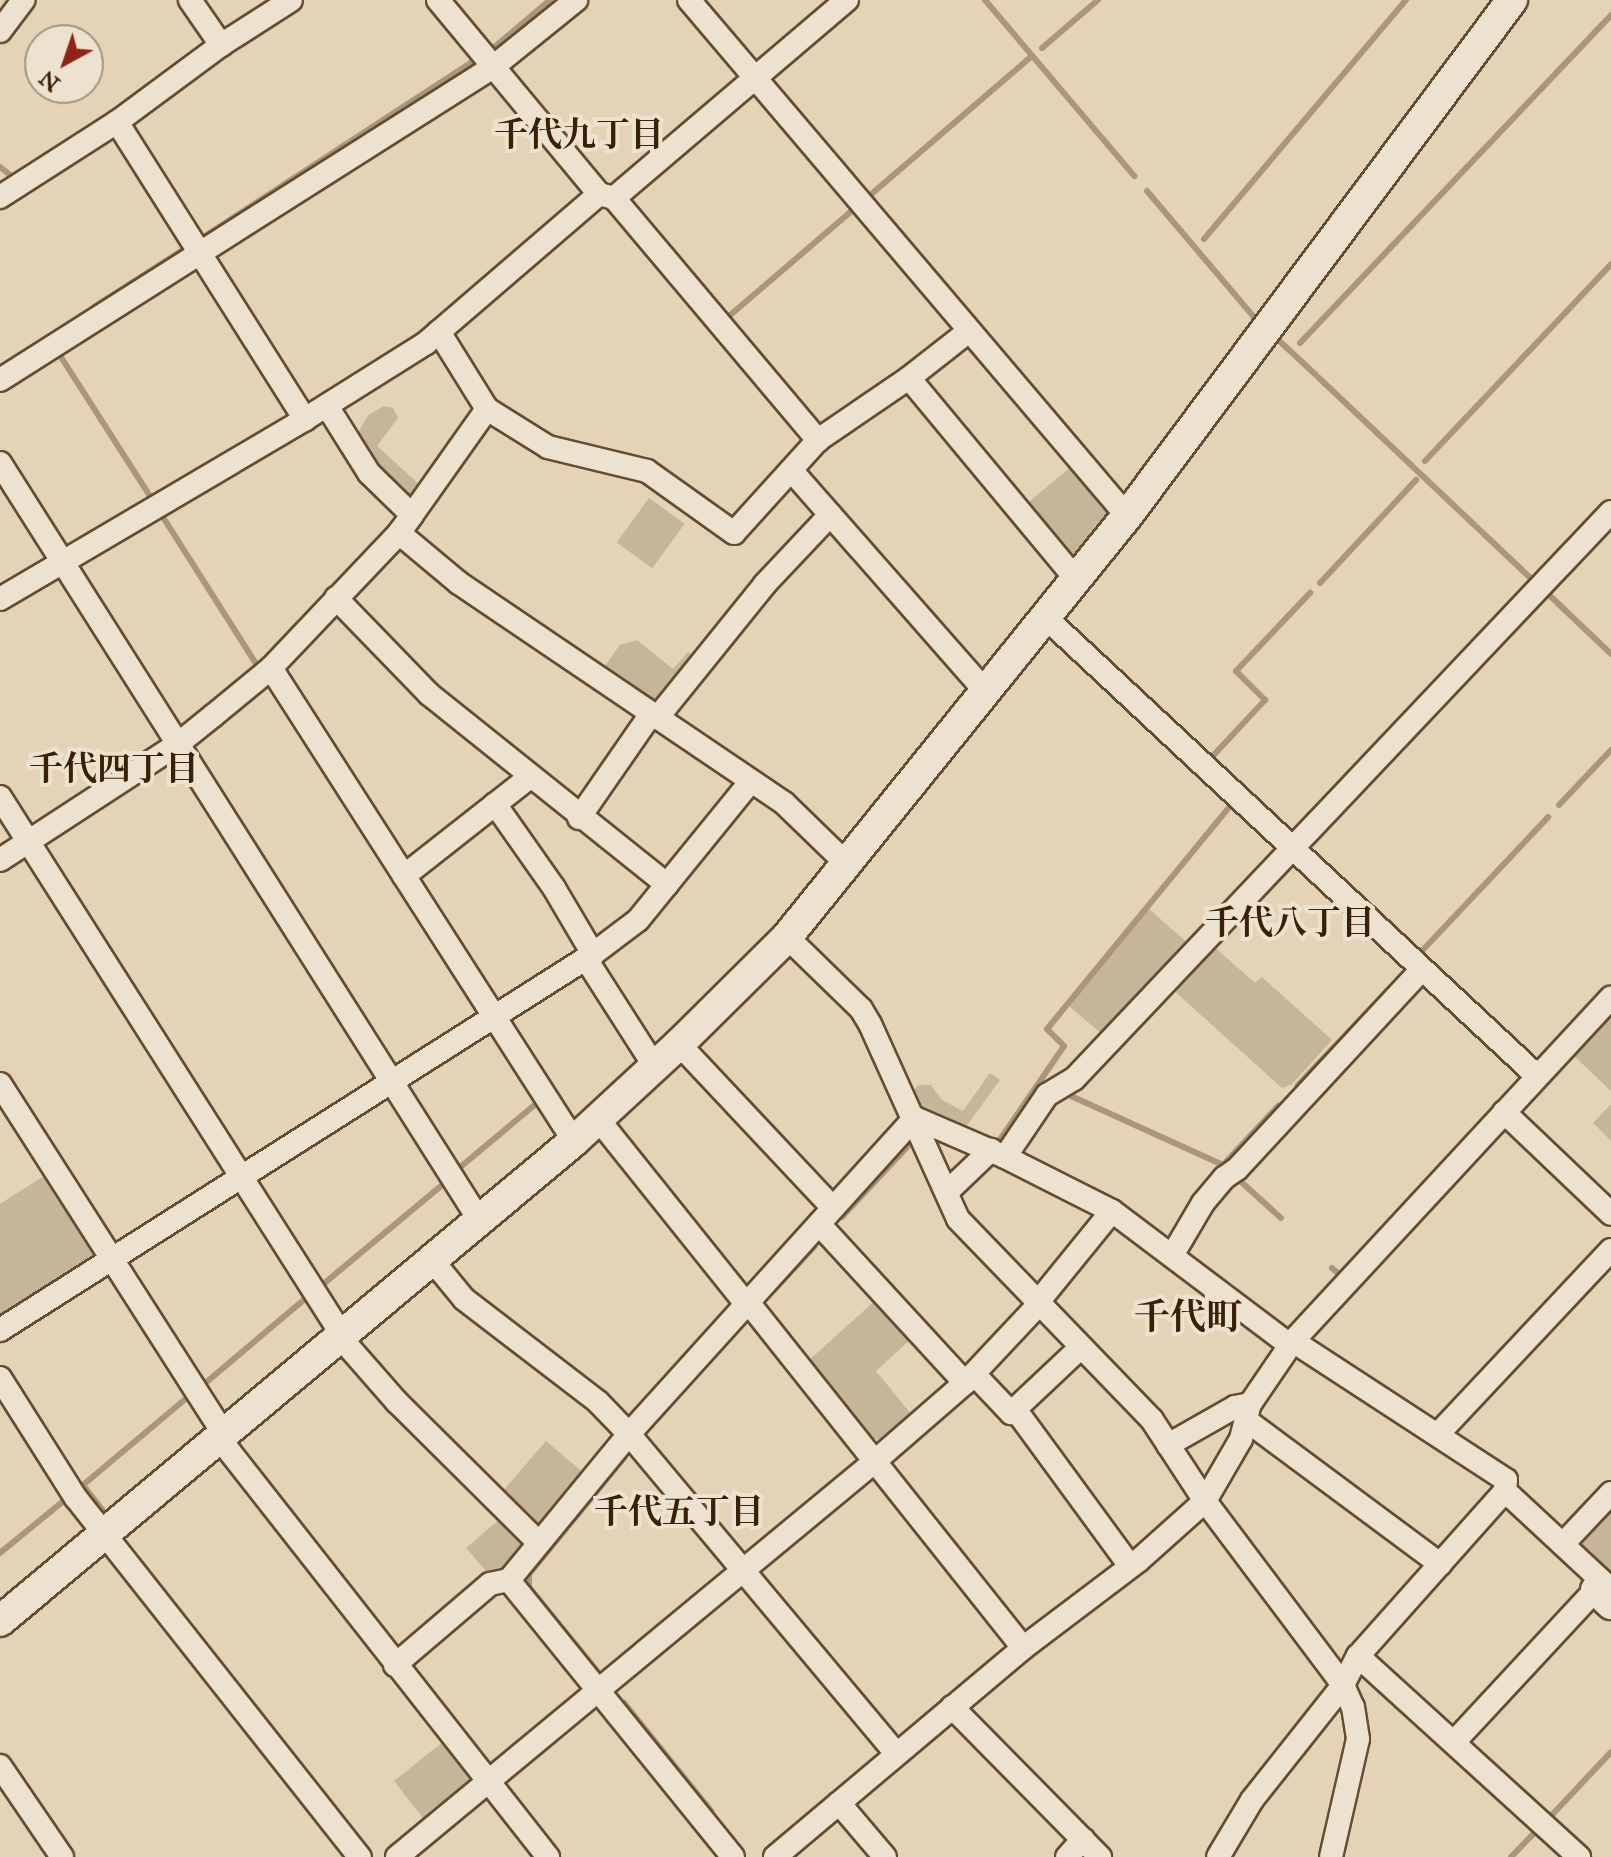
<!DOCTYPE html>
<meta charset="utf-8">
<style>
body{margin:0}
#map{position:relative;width:1611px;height:1857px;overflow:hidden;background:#e4d3b7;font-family:"IM FELL Great Primer","Noto Serif JP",serif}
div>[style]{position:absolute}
.green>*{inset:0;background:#c7b599;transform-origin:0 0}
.stream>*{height:6px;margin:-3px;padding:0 3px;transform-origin:3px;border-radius:3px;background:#aa967a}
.roads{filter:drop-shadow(2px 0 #644d31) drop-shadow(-2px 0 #644d31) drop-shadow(0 2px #644d31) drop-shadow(0 -2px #644d31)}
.street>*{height:22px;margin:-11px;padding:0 11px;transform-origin:11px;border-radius:11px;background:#ede2d0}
.secondary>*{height:30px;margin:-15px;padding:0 15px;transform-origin:15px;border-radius:15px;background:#ede2d0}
span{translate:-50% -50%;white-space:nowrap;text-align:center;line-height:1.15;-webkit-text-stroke:8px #ede2d0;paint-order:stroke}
.neighbourhood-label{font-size:34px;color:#3a2004;font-weight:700}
.quarter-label{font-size:36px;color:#3a2004;font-weight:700}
.north{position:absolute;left:24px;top:24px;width:80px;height:80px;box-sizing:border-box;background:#ede2d0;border:2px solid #a5947e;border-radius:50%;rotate:220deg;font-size:22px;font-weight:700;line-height:32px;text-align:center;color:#3a2004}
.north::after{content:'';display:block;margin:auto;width:28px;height:36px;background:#8f2418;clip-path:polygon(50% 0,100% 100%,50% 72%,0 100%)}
</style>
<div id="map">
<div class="green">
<div style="clip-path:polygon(384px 406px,393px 408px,398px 418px,377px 446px,420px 485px,443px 460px,447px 441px,458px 428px,469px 428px,414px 504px,377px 473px,355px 438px,368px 415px)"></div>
<div style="clip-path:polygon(1073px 465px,1108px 505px,1105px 518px,1080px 556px,1069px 561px,1024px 506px)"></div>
<div style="left:649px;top:498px;width:44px;height:55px;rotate:36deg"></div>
<div style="clip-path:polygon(637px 640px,673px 669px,688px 652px,697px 659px,659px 709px,601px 671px,620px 645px)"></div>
<div style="clip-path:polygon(1149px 909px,1190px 945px,1104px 1036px,1069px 1006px)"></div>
<div style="clip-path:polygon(1211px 944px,1255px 983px,1262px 977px,1332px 1040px,1292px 1084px,1282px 1088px,1171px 988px)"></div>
<div style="clip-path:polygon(1611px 1014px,1611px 1091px,1573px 1055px)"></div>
<div style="clip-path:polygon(990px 1073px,1000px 1080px,965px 1128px,930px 1114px,919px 1104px,912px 1091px,919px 1085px,931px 1085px,942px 1100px,963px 1111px)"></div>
<div style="clip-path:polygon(1611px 1104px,1611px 1141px,1593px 1123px)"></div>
<div style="clip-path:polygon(47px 1174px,94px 1249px,91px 1261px,0 1318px,0 1204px)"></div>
<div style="clip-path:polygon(877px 1299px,912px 1338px,876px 1371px,912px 1415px,884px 1440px,869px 1439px,808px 1361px)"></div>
<div style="clip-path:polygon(546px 1441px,586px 1475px,544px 1524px,533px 1525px,501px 1493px)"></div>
<div style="clip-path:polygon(1611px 1506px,1611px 1578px,1581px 1550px,1582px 1537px)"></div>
<div style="clip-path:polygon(501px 1518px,521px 1539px,522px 1552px,492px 1578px,466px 1548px)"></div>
<div style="clip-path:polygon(444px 1741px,470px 1774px,469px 1787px,426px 1822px,394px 1781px)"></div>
</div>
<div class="stream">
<div style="left:985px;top:0;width:231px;rotate:49.7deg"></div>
<div style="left:1042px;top:48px;width:74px;rotate:-40.6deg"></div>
<div style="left:491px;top:50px;width:77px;rotate:-40.3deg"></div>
<div style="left:0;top:167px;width:16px;rotate:38deg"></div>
<div style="left:1147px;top:191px;width:172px;rotate:49.7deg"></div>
<div style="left:868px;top:197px;width:216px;rotate:-40.7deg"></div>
<div style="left:202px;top:238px;width:326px;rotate:-33.1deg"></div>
<div style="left:1204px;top:239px;width:313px;rotate:-49.8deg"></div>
<div style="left:94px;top:307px;width:109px;rotate:-32.7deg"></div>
<div style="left:728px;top:317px;width:167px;rotate:-40.6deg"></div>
<div style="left:1274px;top:336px;width:57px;rotate:42.9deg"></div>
<div style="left:1300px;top:343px;width:452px;rotate:-46.5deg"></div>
<div style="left:61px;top:357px;width:167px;rotate:57.4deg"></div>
<div style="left:1319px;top:378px;width:296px;rotate:43.4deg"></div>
<div style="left:1425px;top:461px;width:271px;rotate:-46.6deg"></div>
<div style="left:161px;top:514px;width:179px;rotate:57.6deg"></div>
<div style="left:1320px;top:583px;width:141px;rotate:-47deg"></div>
<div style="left:1546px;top:592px;width:90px;rotate:43.6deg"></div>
<div style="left:1210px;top:759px;width:81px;rotate:-47deg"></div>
<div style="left:1265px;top:700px;width:41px;rotate:-135deg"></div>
<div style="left:1236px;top:671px;width:108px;rotate:-46.5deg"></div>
<div style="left:1559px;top:805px;width:76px;rotate:-46.6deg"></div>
<div style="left:1420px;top:953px;width:187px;rotate:-46.7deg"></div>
<div style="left:1298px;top:1085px;width:128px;rotate:-46.6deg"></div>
<div style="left:1071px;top:1096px;width:167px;rotate:24.4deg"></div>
<div style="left:1223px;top:1165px;width:81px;rotate:-47deg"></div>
<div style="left:999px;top:1141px;width:115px;rotate:-55.6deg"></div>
<div style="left:1064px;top:1046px;width:24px;rotate:-135deg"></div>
<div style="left:1047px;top:1029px;width:291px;rotate:-50.6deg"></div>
<div style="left:458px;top:1169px;width:103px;rotate:-39.9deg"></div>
<div style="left:1238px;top:1179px;width:58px;rotate:42.2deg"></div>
<div style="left:842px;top:1217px;width:97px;rotate:-47.1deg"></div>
<div style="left:1332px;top:1268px;width:11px;rotate:41deg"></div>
<div style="left:321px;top:1286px;width:163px;rotate:-39.8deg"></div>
<div style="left:774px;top:1290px;width:59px;rotate:-47.1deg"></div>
<div style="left:203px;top:1385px;width:135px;rotate:-40.2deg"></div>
<div style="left:104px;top:1512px;width:34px;rotate:-128deg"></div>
<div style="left:83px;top:1485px;width:138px;rotate:-40deg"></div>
<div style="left:0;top:1553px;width:85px;rotate:-39.3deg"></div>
<div style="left:66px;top:1499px;width:6px;rotate:-129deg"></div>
<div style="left:597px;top:1671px;width:108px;rotate:-129deg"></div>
<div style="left:529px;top:1587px;width:13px;rotate:-90deg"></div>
<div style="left:529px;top:1574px;width:150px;rotate:-50.7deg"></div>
<div style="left:624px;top:1703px;width:139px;rotate:51.1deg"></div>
<div style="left:1550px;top:1817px;width:89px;rotate:-46.8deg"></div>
<div style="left:1511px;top:1857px;width:37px;rotate:-46deg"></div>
</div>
<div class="roads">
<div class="street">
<div style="left:190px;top:0;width:55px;rotate:55.4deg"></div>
<div style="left:438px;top:0;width:252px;rotate:50.3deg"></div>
<div style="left:599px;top:194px;width:16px;rotate:15deg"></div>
<div style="left:614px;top:198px;width:317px;rotate:49.9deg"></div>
<div style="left:818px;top:440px;width:125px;rotate:132.1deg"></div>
<div style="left:734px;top:533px;width:107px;rotate:-144.5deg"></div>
<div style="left:647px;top:471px;width:102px;rotate:-166.4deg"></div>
<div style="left:548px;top:447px;width:72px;rotate:-148.1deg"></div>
<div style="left:487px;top:409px;width:91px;rotate:-121.9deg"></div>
<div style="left:689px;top:0;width:677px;rotate:49.67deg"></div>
<div style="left:0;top:31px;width:39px;rotate:-53deg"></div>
<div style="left:117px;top:122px;width:352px;rotate:57.7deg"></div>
<div style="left:0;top:197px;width:139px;rotate:-32.7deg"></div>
<div style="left:117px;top:122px;width:129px;rotate:-36.5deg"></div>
<div style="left:221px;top:45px;width:83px;rotate:-32.7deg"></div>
<div style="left:614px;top:198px;width:306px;rotate:-40.4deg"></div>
<div style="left:909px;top:378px;width:261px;rotate:50.3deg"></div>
<div style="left:0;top:380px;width:584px;rotate:-32.41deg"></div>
<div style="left:493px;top:67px;width:107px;rotate:-38.9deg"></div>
<div style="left:818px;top:440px;width:110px;rotate:-34.3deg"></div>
<div style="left:909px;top:378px;width:76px;rotate:-38.1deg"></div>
<div style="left:0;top:463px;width:897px;rotate:57.66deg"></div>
<div style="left:791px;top:470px;width:294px;rotate:48.7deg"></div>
<div style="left:412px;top:515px;width:130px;rotate:-54.7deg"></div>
<div style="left:399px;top:533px;width:78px;rotate:39.8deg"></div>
<div style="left:459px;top:583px;width:392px;rotate:34.1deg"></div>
<div style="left:784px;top:803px;width:86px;rotate:44.1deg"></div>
<div style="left:336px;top:598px;width:134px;rotate:45.9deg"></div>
<div style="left:429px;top:694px;width:305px;rotate:38.7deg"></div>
<div style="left:0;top:599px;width:354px;rotate:-30.5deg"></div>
<div style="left:305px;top:419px;width:143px;rotate:-32.1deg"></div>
<div style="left:426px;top:343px;width:228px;rotate:-40.7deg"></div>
<div style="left:1045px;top:617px;width:673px;rotate:43.01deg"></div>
<div style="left:271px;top:668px;width:562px;rotate:57.36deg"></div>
<div style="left:657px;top:718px;width:172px;rotate:-51.1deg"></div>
<div style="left:765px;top:584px;width:95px;rotate:-46.7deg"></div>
<div style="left:0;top:797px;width:638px;rotate:57.56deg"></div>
<div style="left:495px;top:804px;width:103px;rotate:54.9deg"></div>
<div style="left:554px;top:888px;width:77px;rotate:59.4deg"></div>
<div style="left:579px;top:818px;width:126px;rotate:-55.3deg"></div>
<div style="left:0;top:860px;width:212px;rotate:-33.1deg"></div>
<div style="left:178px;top:744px;width:46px;rotate:-38.9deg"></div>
<div style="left:214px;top:715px;width:74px;rotate:-39.5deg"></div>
<div style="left:271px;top:668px;width:186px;rotate:-46.5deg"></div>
<div style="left:399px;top:533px;width:22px;rotate:-54deg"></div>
<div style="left:412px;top:515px;width:60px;rotate:-135.7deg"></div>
<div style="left:369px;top:473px;width:79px;rotate:-122.1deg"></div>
<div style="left:404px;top:876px;width:160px;rotate:-38.2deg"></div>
<div style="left:787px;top:937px;width:103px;rotate:44.2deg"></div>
<div style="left:861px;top:1009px;width:17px;rotate:59deg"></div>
<div style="left:870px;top:1024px;width:214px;rotate:65.7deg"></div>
<div style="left:958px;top:1219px;width:279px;rotate:46deg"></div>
<div style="left:1152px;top:1420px;width:97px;rotate:56.8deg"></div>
<div style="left:1205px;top:1501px;width:230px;rotate:53.1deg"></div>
<div style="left:1343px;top:1685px;width:24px;rotate:66deg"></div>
<div style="left:1353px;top:1707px;width:32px;rotate:81deg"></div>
<div style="left:1358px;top:1739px;width:121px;rotate:102.9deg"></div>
<div style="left:586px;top:959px;width:128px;rotate:57.4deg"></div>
<div style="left:679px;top:1044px;width:225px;rotate:46.8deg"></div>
<div style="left:0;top:1084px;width:416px;rotate:57.4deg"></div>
<div style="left:1504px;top:1112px;width:148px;rotate:43.6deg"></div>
<div style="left:915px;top:1118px;width:98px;rotate:23.4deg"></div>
<div style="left:1005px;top:1157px;width:120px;rotate:26.8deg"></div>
<div style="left:1112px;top:1211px;width:223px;rotate:37deg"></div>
<div style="left:598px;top:1119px;width:237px;rotate:51.3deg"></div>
<div style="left:1005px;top:1157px;width:75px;rotate:-55.9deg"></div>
<div style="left:1047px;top:1095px;width:31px;rotate:-31deg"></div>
<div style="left:1074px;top:1079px;width:781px;rotate:-46.56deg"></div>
<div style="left:947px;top:1192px;width:61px;rotate:-43.7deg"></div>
<div style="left:819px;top:1224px;width:216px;rotate:47.4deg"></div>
<div style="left:1173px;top:1254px;width:59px;rotate:-59.5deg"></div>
<div style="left:1203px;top:1203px;width:33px;rotate:-50deg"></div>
<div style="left:1224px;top:1178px;width:16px;rotate:-35deg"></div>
<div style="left:1237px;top:1169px;width:272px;rotate:-47.2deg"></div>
<div style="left:432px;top:1260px;width:50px;rotate:50.6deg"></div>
<div style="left:464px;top:1299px;width:169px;rotate:37.5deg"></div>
<div style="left:598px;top:1402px;width:45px;rotate:45.9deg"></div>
<div style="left:629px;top:1434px;width:417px;rotate:50.1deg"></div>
<div style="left:748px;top:1302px;width:442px;rotate:51.5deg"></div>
<div style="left:1038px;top:1302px;width:117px;rotate:-50.9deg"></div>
<div style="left:0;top:1330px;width:702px;rotate:-32.38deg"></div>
<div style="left:593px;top:954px;width:56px;rotate:-37.1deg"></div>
<div style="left:638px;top:920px;width:179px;rotate:-50.9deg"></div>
<div style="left:340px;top:1337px;width:86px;rotate:48.8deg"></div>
<div style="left:397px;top:1402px;width:200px;rotate:44.8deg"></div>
<div style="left:974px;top:1374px;width:54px;rotate:46.5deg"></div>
<div style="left:1011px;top:1413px;width:96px;rotate:-43.3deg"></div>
<div style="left:0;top:1378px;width:142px;rotate:57.7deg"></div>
<div style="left:76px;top:1498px;width:458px;rotate:51.7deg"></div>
<div style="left:1015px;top:1409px;width:195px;rotate:53.8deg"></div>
<div style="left:1246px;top:1420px;width:242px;rotate:36.6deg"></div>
<div style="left:1439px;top:1433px;width:251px;rotate:-46.8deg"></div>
<div style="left:219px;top:1438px;width:533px;rotate:51.86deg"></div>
<div style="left:1168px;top:1445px;width:77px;rotate:-29.6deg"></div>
<div style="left:1235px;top:1407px;width:15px;rotate:-11deg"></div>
<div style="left:1563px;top:1544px;width:70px;rotate:-46.7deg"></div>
<div style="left:1358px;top:1656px;width:299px;rotate:42.3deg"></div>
<div style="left:395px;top:1665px;width:125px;rotate:-40.5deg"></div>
<div style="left:490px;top:1584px;width:19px;rotate:-12deg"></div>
<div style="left:952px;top:1707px;width:211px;rotate:45.4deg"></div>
<div style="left:1455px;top:1741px;width:217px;rotate:-47.1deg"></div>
<div style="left:1603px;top:1582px;width:134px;rotate:-137.1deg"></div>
<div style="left:0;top:1766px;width:110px;rotate:55.7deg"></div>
<div style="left:839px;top:1803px;width:71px;rotate:49.6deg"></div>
<div style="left:397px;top:1857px;width:619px;rotate:-39.63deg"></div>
<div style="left:874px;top:1462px;width:121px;rotate:-41deg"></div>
<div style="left:965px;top:1383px;width:110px;rotate:-46.8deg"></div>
<div style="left:733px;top:1857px;width:356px;rotate:-129deg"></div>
<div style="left:509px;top:1580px;width:189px;rotate:-50.6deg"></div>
<div style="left:629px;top:1434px;width:426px;rotate:-47.9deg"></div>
<div style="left:775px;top:1857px;width:324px;rotate:-40.1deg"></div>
<div style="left:1023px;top:1648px;width:144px;rotate:-37.1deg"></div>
<div style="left:1138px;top:1561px;width:90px;rotate:-41.8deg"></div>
<div style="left:1205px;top:1501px;width:72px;rotate:-59.9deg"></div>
<div style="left:1241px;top:1439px;width:36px;rotate:-76deg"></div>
<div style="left:1250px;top:1404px;width:76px;rotate:-55.7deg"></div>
<div style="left:1293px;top:1341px;width:468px;rotate:-47.2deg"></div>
<div style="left:1067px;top:1857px;width:24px;rotate:-48deg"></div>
<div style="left:1218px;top:1857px;width:66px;rotate:-59.2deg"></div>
<div style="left:1252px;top:1800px;width:147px;rotate:-51.6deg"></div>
<div style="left:1343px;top:1685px;width:33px;rotate:-63deg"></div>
<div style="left:1358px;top:1656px;width:221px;rotate:-48.3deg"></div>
<div style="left:1505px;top:1491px;width:11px;rotate:-85deg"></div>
<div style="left:1506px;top:1480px;width:254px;rotate:-146.9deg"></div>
</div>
<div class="secondary">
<div style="left:1596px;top:1590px;width:21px;rotate:43deg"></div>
<div style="left:0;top:1621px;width:748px;rotate:-39.9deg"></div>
<div style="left:574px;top:1141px;width:143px;rotate:-42.7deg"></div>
<div style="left:679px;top:1044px;width:152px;rotate:-44.7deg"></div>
<div style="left:787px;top:937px;width:541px;rotate:-51.08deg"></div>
<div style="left:1127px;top:516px;width:644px;rotate:-53.27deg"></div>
</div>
</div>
<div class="neighbourhood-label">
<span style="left:579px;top:135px">千代九丁目</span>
<span style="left:114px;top:769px">千代四丁目</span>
<span style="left:1290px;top:923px">千代八丁目</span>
<span style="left:679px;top:1512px">千代五丁目</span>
</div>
<div class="quarter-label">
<span style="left:1188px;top:1318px">千代町</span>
</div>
<div class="north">N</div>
</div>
